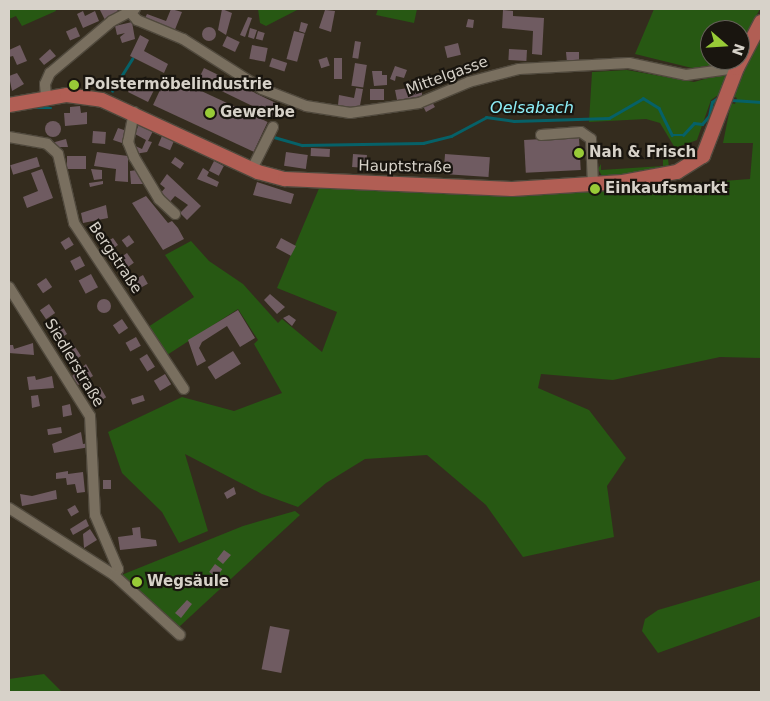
<!DOCTYPE html>
<meta charset="utf-8">
<style>
body{margin:0}
#map{position:relative;width:770px;height:701px;overflow:hidden;background:#342c1e;font-family:"DejaVu Sans",sans-serif}
div>[style]{position:absolute}
.green>*{inset:0;background:#275813}
.stream>*{height:2.5px;margin:-1.25px;padding:0 1.25px;transform-origin:1.25px;border-radius:1.25px;background:#066168}
.building>*{inset:0;background:#6f5b61;transform-origin:0 0}
.round{border-radius:50%}
.roads{filter:drop-shadow(1px 0 #50493d) drop-shadow(-1px 0 #50493d) drop-shadow(0 1px #50493d) drop-shadow(0 -1px #50493d)}
.minor>*{height:10px;margin:-5px;padding:0 5px;transform-origin:5px;border-radius:5px;background:#796f5f}
.major>*{height:14px;margin:-7px;padding:0 7px;transform-origin:7px;border-radius:7px;background:#b15e54}
.dots>*{width:14px;height:14px;translate:-50% -50%;box-sizing:border-box;border:2px solid #19150f;border-radius:50%}
span{translate:-50% -50%;white-space:nowrap;text-align:center;line-height:1.15;-webkit-text-stroke:4.5px #19150f;paint-order:stroke}
.street-label{font-size:15px;color:#d7d2c9}
.poi-label{font-size:15px;color:#d7d2c9;font-weight:700}
.left{translate:0 -50%;text-align:left}
.water-label{font-size:16px;color:#8deef7;font-style:italic}
.frame{position:absolute;inset:0;border:10px solid #d7d2c9;pointer-events:none}
.north{position:absolute;left:700px;top:20px;width:50px;height:50px;box-sizing:border-box;background:#19150f;border:1px solid #656159;border-radius:50%;rotate:109deg;font-size:14px;font-weight:700;line-height:20px;text-align:center;color:#d7d2c9}
.north::after{content:'';display:block;margin:auto;width:18px;height:22px;background:#98cb37;clip-path:polygon(50% 0,100% 100%,50% 72%,0 100%)}
</style>
<div id="map">
<div class="green">
<div style="clip-path:polygon(9px 9px,55px 9px,56px 11px,22px 26px,16px 16px,9px 19px)"></div>
<div style="clip-path:polygon(258px 9px,299px 9px,266px 26px,260px 23px)"></div>
<div style="clip-path:polygon(378px 9px,417px 9px,414px 23px,376px 15px)"></div>
<div style="clip-path:polygon(654px 9px,760px 9px,740px 44px,740px 30px,710px 30px,710px 60px,729px 60px,726px 64px,696px 69px,635px 54px)"></div>
<div style="clip-path:polygon(761px 36px,761px 358px,720px 357px,613px 380px,541px 374px,538px 388px,589px 410px,626px 458px,607px 486px,614px 537px,523px 557px,486px 505px,427px 455px,365px 459px,326px 483px,298px 507px,262px 494px,185px 454px,208px 531px,179px 543px,162px 512px,122px 473px,108px 432px,182px 397px,234px 411px,282px 393px,254px 344px,258px 340px,238px 309px,167px 355px,148px 327px,194px 297px,165px 255px,191px 241px,209px 261px,243px 284px,278px 323px,282px 319px,322px 352px,337px 312px,277px 288px,320px 186px,520px 196px,750px 179px,753px 143px,723px 143px,731px 103px,735px 104px,737px 98px,733px 96px,750px 51px)"></div>
<div style="clip-path:polygon(627px 70px,694px 82px,726px 73px,721px 93px,711px 100px,697px 140px,675px 148px,660px 123px,646px 119px,589px 122px,592px 72px)"></div>
<div style="clip-path:polygon(668px 159px,669px 167px,633px 174px,602px 176px,598px 169px,601px 164px,601px 170px,663px 166px,663px 160px)"></div>
<div style="clip-path:polygon(295px 511px,300px 515px,179px 627px,119px 576px,243px 526px)"></div>
<div style="clip-path:polygon(761px 580px,761px 616px,658px 653px,642px 631px,645px 619px,658px 610px)"></div>
<div style="clip-path:polygon(44px 674px,62px 692px,9px 692px,9px 679px)"></div>
</div>
<div class="stream">
<div style="left:112px;top:91px;width:38px;rotate:-58deg"></div>
<div style="left:732px;top:100px;width:29px;rotate:4deg"></div>
<div style="left:30px;top:108px;width:21px"></div>
<div style="left:274px;top:137px;width:29px;rotate:16deg"></div>
<div style="left:302px;top:145px;width:121px;rotate:-0.9deg"></div>
<div style="left:423px;top:143px;width:29px;rotate:-14deg"></div>
<div style="left:451px;top:136px;width:40px;rotate:-28deg"></div>
<div style="left:486px;top:117px;width:28px;rotate:8deg"></div>
<div style="left:514px;top:121px;width:95px;rotate:-1.8deg"></div>
<div style="left:609px;top:118px;width:39px;rotate:-30deg"></div>
<div style="left:643px;top:98px;width:19px;rotate:32deg"></div>
<div style="left:659px;top:108px;width:30px;rotate:64deg"></div>
<div style="left:672px;top:135px;width:11px"></div>
<div style="left:683px;top:135px;width:16px;rotate:-47deg"></div>
<div style="left:694px;top:123px;width:8px;rotate:7deg"></div>
<div style="left:702px;top:124px;width:11px;rotate:-49deg"></div>
<div style="left:709px;top:116px;width:14px;rotate:-78deg"></div>
<div style="left:712px;top:102px;width:9px;rotate:-36deg"></div>
</div>
<div class="building">
<div style="clip-path:polygon(117px 9px,119px 14px,105px 20px,100px 10px)"></div>
<div style="clip-path:polygon(171px 9px,182px 12px,174px 32px,144px 20px,147px 14px,166px 21px)"></div>
<div style="clip-path:polygon(222px 9px,232px 13px,226px 35px,218px 30px)"></div>
<div style="clip-path:polygon(325px 10px,335px 11px,331px 32px,319px 28px)"></div>
<div style="clip-path:polygon(503px 10px,513px 11px,513px 16px,544px 18px,542px 55px,532px 54px,533px 31px,502px 28px)"></div>
<div style="clip-path:polygon(83px 11px,85px 16px,95px 11px,99px 21px,83px 28px,77px 14px)"></div>
<div style="clip-path:polygon(248px 17px,252px 18px,245px 37px,240px 35px)"></div>
<div style="clip-path:polygon(468px 19px,474px 20px,473px 28px,466px 27px)"></div>
<div style="clip-path:polygon(132px 22px,135px 39px,122px 43px,120px 37px,125px 33px,117px 35px,115px 26px)"></div>
<div style="clip-path:polygon(301px 22px,308px 24px,305px 33px,299px 31px)"></div>
<div style="left:76px;top:27px;width:10px;height:11px;rotate:66deg"></div>
<div class="round" style="left:202px;top:27px;width:14px;height:14px"></div>
<div style="clip-path:polygon(250px 28px,257px 30px,254px 39px,248px 37px)"></div>
<div style="left:258px;top:31px;width:7px;height:8px;rotate:16deg"></div>
<div style="left:294px;top:31px;width:11px;height:29px;rotate:15deg"></div>
<div style="clip-path:polygon(140px 35px,149px 40px,144px 51px,168px 64px,164px 73px,130px 56px)"></div>
<div style="left:227px;top:36px;width:14px;height:11px;rotate:25deg"></div>
<div style="left:355px;top:41px;width:6px;height:17px;rotate:9deg"></div>
<div style="left:458px;top:43px;width:12px;height:14px;rotate:76deg"></div>
<div style="clip-path:polygon(20px 45px,27px 61px,17px 65px,13px 56px,9px 57px,9px 50px)"></div>
<div style="left:252px;top:45px;width:16px;height:14px;rotate:11deg"></div>
<div style="clip-path:polygon(50px 49px,56px 56px,44px 65px,39px 59px)"></div>
<div style="left:509px;top:49px;width:18px;height:11px;rotate:3deg"></div>
<div style="clip-path:polygon(566px 52px,579px 52px,579px 62px,567px 63px)"></div>
<div style="left:327px;top:57px;width:9px;height:9px;rotate:72deg"></div>
<div style="left:272px;top:58px;width:16px;height:9px;rotate:18deg"></div>
<div style="left:334px;top:58px;width:8px;height:21px"></div>
<div style="left:355px;top:63px;width:12px;height:23px;rotate:9deg"></div>
<div style="clip-path:polygon(395px 66px,407px 70px,404px 78px,396px 76px,395px 81px,390px 79px)"></div>
<div style="left:204px;top:68px;width:84px;height:13px;rotate:26deg"></div>
<div style="clip-path:polygon(372px 71px,382px 71px,382px 75px,387px 75px,387px 85px,374px 86px)"></div>
<div style="clip-path:polygon(17px 73px,24px 84px,12px 91px,9px 76px)"></div>
<div style="left:167px;top:75px;width:111px;height:33px;rotate:25deg"></div>
<div style="clip-path:polygon(422px 81px,422px 96px,397px 100px,395px 90px,415px 87px,414px 82px)"></div>
<div style="clip-path:polygon(133px 83px,147px 90px,149px 85px,155px 88px,148px 102px,128px 92px)"></div>
<div style="clip-path:polygon(356px 88px,363px 89px,359px 111px,338px 105px,339px 95px,354px 98px)"></div>
<div style="left:370px;top:89px;width:14px;height:11px"></div>
<div style="clip-path:polygon(432px 102px,435px 107px,426px 112px,423px 106px)"></div>
<div style="clip-path:polygon(80px 106px,81px 113px,87px 112px,87px 124px,65px 126px,64px 113px,70px 113px,70px 107px)"></div>
<div class="round" style="left:45px;top:121px;width:16px;height:16px"></div>
<div style="clip-path:polygon(139px 124px,153px 131px,148px 141px,152px 142px,147px 152px,135px 154px,133px 145px,142px 149px,146px 140px,135px 134px)"></div>
<div style="clip-path:polygon(118px 128px,127px 131px,124px 138px,128px 145px,113px 140px)"></div>
<div style="left:93px;top:131px;width:13px;height:12px;rotate:4deg"></div>
<div style="left:162px;top:136px;width:13px;height:10px;rotate:23deg"></div>
<div style="left:579px;top:137px;width:33px;height:55px;rotate:87deg"></div>
<div style="clip-path:polygon(66px 139px,68px 147px,56px 147px,55px 142px)"></div>
<div style="left:311px;top:148px;width:19px;height:8px;rotate:3deg"></div>
<div style="clip-path:polygon(97px 152px,128px 156px,128px 182px,115px 181px,116px 169px,94px 166px)"></div>
<div style="left:286px;top:152px;width:22px;height:14px;rotate:8deg"></div>
<div style="left:353px;top:154px;width:14px;height:13px;rotate:4deg"></div>
<div style="left:445px;top:154px;width:45px;height:20px;rotate:4deg"></div>
<div style="left:67px;top:156px;width:19px;height:13px"></div>
<div style="left:37px;top:157px;width:10px;height:28px;rotate:73deg"></div>
<div style="left:175px;top:157px;width:11px;height:7px;rotate:34deg"></div>
<div style="left:214px;top:161px;width:11px;height:11px;rotate:27deg"></div>
<div style="left:397px;top:161px;width:14px;height:8px;rotate:4deg"></div>
<div style="clip-path:polygon(203px 168px,209px 172px,207px 176px,219px 182px,217px 187px,197px 179px)"></div>
<div style="clip-path:polygon(42px 169px,53px 198px,27px 208px,23px 197px,38px 191px,31px 173px)"></div>
<div style="clip-path:polygon(91px 169px,102px 170px,102px 179px,94px 180px)"></div>
<div style="clip-path:polygon(137px 170px,144px 184px,131px 184px,130px 171px)"></div>
<div style="clip-path:polygon(167px 174px,201px 206px,187px 220px,180px 213px,188px 205px,175px 196px,168px 204px,159px 195px,165px 188px,160px 184px)"></div>
<div style="clip-path:polygon(103px 181px,103px 184px,90px 187px,89px 183px)"></div>
<div style="clip-path:polygon(257px 182px,294px 194px,291px 204px,253px 195px)"></div>
<div style="clip-path:polygon(146px 196px,168px 223px,172px 221px,178px 228px,184px 239px,163px 250px,132px 203px)"></div>
<div style="clip-path:polygon(106px 205px,108px 218px,83px 223px,81px 213px)"></div>
<div style="left:129px;top:235px;width:9px;height:9px;rotate:54deg"></div>
<div style="left:69px;top:237px;width:9px;height:10px;rotate:58deg"></div>
<div style="clip-path:polygon(105px 237px,108px 241px,113px 238px,118px 245px,108px 252px,100px 240px)"></div>
<div style="left:281px;top:238px;width:17px;height:11px;rotate:28deg"></div>
<div style="left:127px;top:253px;width:12px;height:15px;rotate:55deg"></div>
<div style="left:80px;top:256px;width:11px;height:11px;rotate:63deg"></div>
<div style="left:91px;top:274px;width:15px;height:14px;rotate:62deg"></div>
<div style="left:143px;top:275px;width:10px;height:17px;rotate:61deg"></div>
<div style="left:46px;top:278px;width:11px;height:11px;rotate:56deg"></div>
<div style="clip-path:polygon(270px 294px,285px 307px,277px 314px,264px 300px)"></div>
<div class="round" style="left:97px;top:299px;width:14px;height:14px"></div>
<div style="left:49px;top:304px;width:11px;height:11px;rotate:56deg"></div>
<div style="clip-path:polygon(238px 310px,255px 338px,240px 347px,227px 326px,202px 342px,199px 348px,206px 361px,197px 366px,188px 340px)"></div>
<div style="clip-path:polygon(289px 315px,296px 320px,292px 326px,283px 318px)"></div>
<div style="left:122px;top:319px;width:11px;height:11px;rotate:56deg"></div>
<div style="clip-path:polygon(60px 322px,67px 334px,55px 342px,50px 334px)"></div>
<div style="left:136px;top:337px;width:10px;height:12px;rotate:61deg"></div>
<div style="clip-path:polygon(72px 342px,81px 356px,71px 362px,64px 352px)"></div>
<div style="clip-path:polygon(33px 343px,34px 355px,9px 353px,9px 345px,13px 345px,14px 349px)"></div>
<div style="left:233px;top:351px;width:15px;height:30px;rotate:58deg"></div>
<div style="left:147px;top:354px;width:15px;height:9px;rotate:58deg"></div>
<div style="clip-path:polygon(86px 364px,93px 376px,78px 385px,72px 376px)"></div>
<div style="left:165px;top:374px;width:12px;height:13px;rotate:59deg"></div>
<div style="clip-path:polygon(35px 376px,36px 380px,52px 376px,54px 388px,29px 390px,27px 377px)"></div>
<div style="left:100px;top:387px;width:12px;height:12px;rotate:59deg"></div>
<div style="clip-path:polygon(38px 395px,40px 406px,32px 408px,31px 396px)"></div>
<div style="left:143px;top:395px;width:6px;height:13px;rotate:72deg"></div>
<div style="clip-path:polygon(70px 404px,72px 415px,63px 417px,62px 406px)"></div>
<div style="left:61px;top:427px;width:6px;height:14px;rotate:81deg"></div>
<div style="clip-path:polygon(81px 432px,83px 444px,89px 443px,90px 447px,54px 453px,52px 444px)"></div>
<div style="clip-path:polygon(68px 471px,68px 474px,83px 472px,85px 492px,77px 493px,75px 484px,67px 485px,66px 478px,56px 479px,56px 473px)"></div>
<div style="left:103px;top:480px;width:8px;height:9px"></div>
<div style="clip-path:polygon(234px 487px,236px 494px,227px 499px,224px 493px)"></div>
<div style="clip-path:polygon(56px 490px,57px 499px,22px 506px,20px 494px,32px 496px)"></div>
<div style="left:75px;top:505px;width:8px;height:9px;rotate:60deg"></div>
<div style="clip-path:polygon(86px 519px,89px 526px,73px 535px,70px 529px)"></div>
<div style="clip-path:polygon(140px 527px,141px 538px,156px 540px,157px 546px,120px 550px,118px 537px,133px 535px,132px 528px)"></div>
<div style="clip-path:polygon(90px 529px,97px 540px,84px 548px,83px 534px)"></div>
<div style="clip-path:polygon(224px 550px,231px 555px,223px 564px,217px 559px)"></div>
<div style="left:215px;top:564px;width:9px;height:10px;rotate:36deg"></div>
<div style="clip-path:polygon(187px 600px,192px 604px,181px 618px,175px 613px)"></div>
<div style="left:270px;top:626px;width:20px;height:44px;rotate:11deg"></div>
</div>
<div class="roads">
<div class="minor">
<div style="left:130px;top:12px;width:11px;rotate:49deg"></div>
<div style="left:137px;top:20px;width:50px;rotate:22.4deg"></div>
<div style="left:183px;top:39px;width:93px;rotate:32.3deg"></div>
<div style="left:262px;top:89px;width:47px;rotate:21.1deg"></div>
<div style="left:306px;top:106px;width:45px;rotate:9deg"></div>
<div style="left:350px;top:113px;width:70px;rotate:-8.2deg"></div>
<div style="left:419px;top:103px;width:54px;rotate:-22.8deg"></div>
<div style="left:469px;top:82px;width:52px;rotate:-14.6deg"></div>
<div style="left:519px;top:69px;width:110px;rotate:-3.1deg"></div>
<div style="left:629px;top:63px;width:58px;rotate:11.9deg"></div>
<div style="left:686px;top:75px;width:51px;rotate:-7.8deg"></div>
<div style="left:46px;top:96px;width:12px;rotate:-95deg"></div>
<div style="left:45px;top:84px;width:12px;rotate:-66deg"></div>
<div style="left:50px;top:73px;width:81px;rotate:-40deg"></div>
<div style="left:112px;top:21px;width:26px;rotate:-28deg"></div>
<div style="left:134px;top:112px;width:31px;rotate:101deg"></div>
<div style="left:128px;top:142px;width:16px;rotate:68deg"></div>
<div style="left:134px;top:157px;width:49px;rotate:59.2deg"></div>
<div style="left:159px;top:199px;width:22px;rotate:43deg"></div>
<div style="left:541px;top:135px;width:40px;rotate:-4.3deg"></div>
<div style="left:581px;top:132px;width:12px;rotate:35deg"></div>
<div style="left:591px;top:139px;width:45px;rotate:87.5deg"></div>
<div style="left:9px;top:137px;width:39px;rotate:10deg"></div>
<div style="left:47px;top:144px;width:15px;rotate:42deg"></div>
<div style="left:58px;top:154px;width:71px;rotate:76.9deg"></div>
<div style="left:74px;top:223px;width:199px;rotate:56.5deg"></div>
<div style="left:252px;top:169px;width:47px;rotate:-63.4deg"></div>
<div style="left:9px;top:287px;width:152px;rotate:57.9deg"></div>
<div style="left:90px;top:416px;width:99px;rotate:87.1deg"></div>
<div style="left:95px;top:515px;width:59px;rotate:66.9deg"></div>
<div style="left:118px;top:569px;width:7px;rotate:124deg"></div>
<div style="left:9px;top:508px;width:125px;rotate:32.5deg"></div>
<div style="left:114px;top:575px;width:89px;rotate:42.3deg"></div>
</div>
<div class="major">
<div style="left:9px;top:105px;width:59px;rotate:-9.8deg"></div>
<div style="left:67px;top:95px;width:35px;rotate:8deg"></div>
<div style="left:102px;top:100px;width:172px;rotate:24.8deg"></div>
<div style="left:258px;top:172px;width:28px;rotate:15deg"></div>
<div style="left:285px;top:179px;width:227px;rotate:2.5deg"></div>
<div style="left:512px;top:189px;width:111px;rotate:-3.6deg"></div>
<div style="left:623px;top:182px;width:55px;rotate:-10.5deg"></div>
<div style="left:677px;top:172px;width:31px;rotate:-32deg"></div>
<div style="left:703px;top:156px;width:94px;rotate:-68.9deg"></div>
<div style="left:737px;top:68px;width:52px;rotate:-62.4deg"></div>
</div>
</div>
<div class="dots">
<div style="left:74px;top:85px;background:#98cb37"></div>
<div style="left:210px;top:113px;background:#98cb37"></div>
<div style="left:579px;top:153px;background:#98cb37"></div>
<div style="left:595px;top:189px;background:#98cb37"></div>
<div style="left:137px;top:582px;background:#98cb37"></div>
</div>
<div class="street-label">
<span style="left:447px;top:76px;rotate:-20deg">Mittelgasse</span>
<span style="left:405px;top:167px;rotate:1deg">Hauptstraße</span>
<span style="left:115px;top:258px;rotate:56deg">Bergstraße</span>
<span style="left:74px;top:363px;rotate:59deg">Siedlerstraße</span>
</div>
<div class="poi-label">
<span class="left" style="left:84px;top:85px">Polstermöbelindustrie</span>
<span class="left" style="left:220px;top:113px">Gewerbe</span>
<span class="left" style="left:589px;top:153px">Nah &amp; Frisch</span>
<span class="left" style="left:605px;top:189px">Einkaufsmarkt</span>
<span class="left" style="left:147px;top:582px">Wegsäule</span>
</div>
<div class="water-label">
<span style="left:532px;top:108px">Oelsabach</span>
</div>
<div class="frame"></div>
<div class="north">N</div>
</div>
